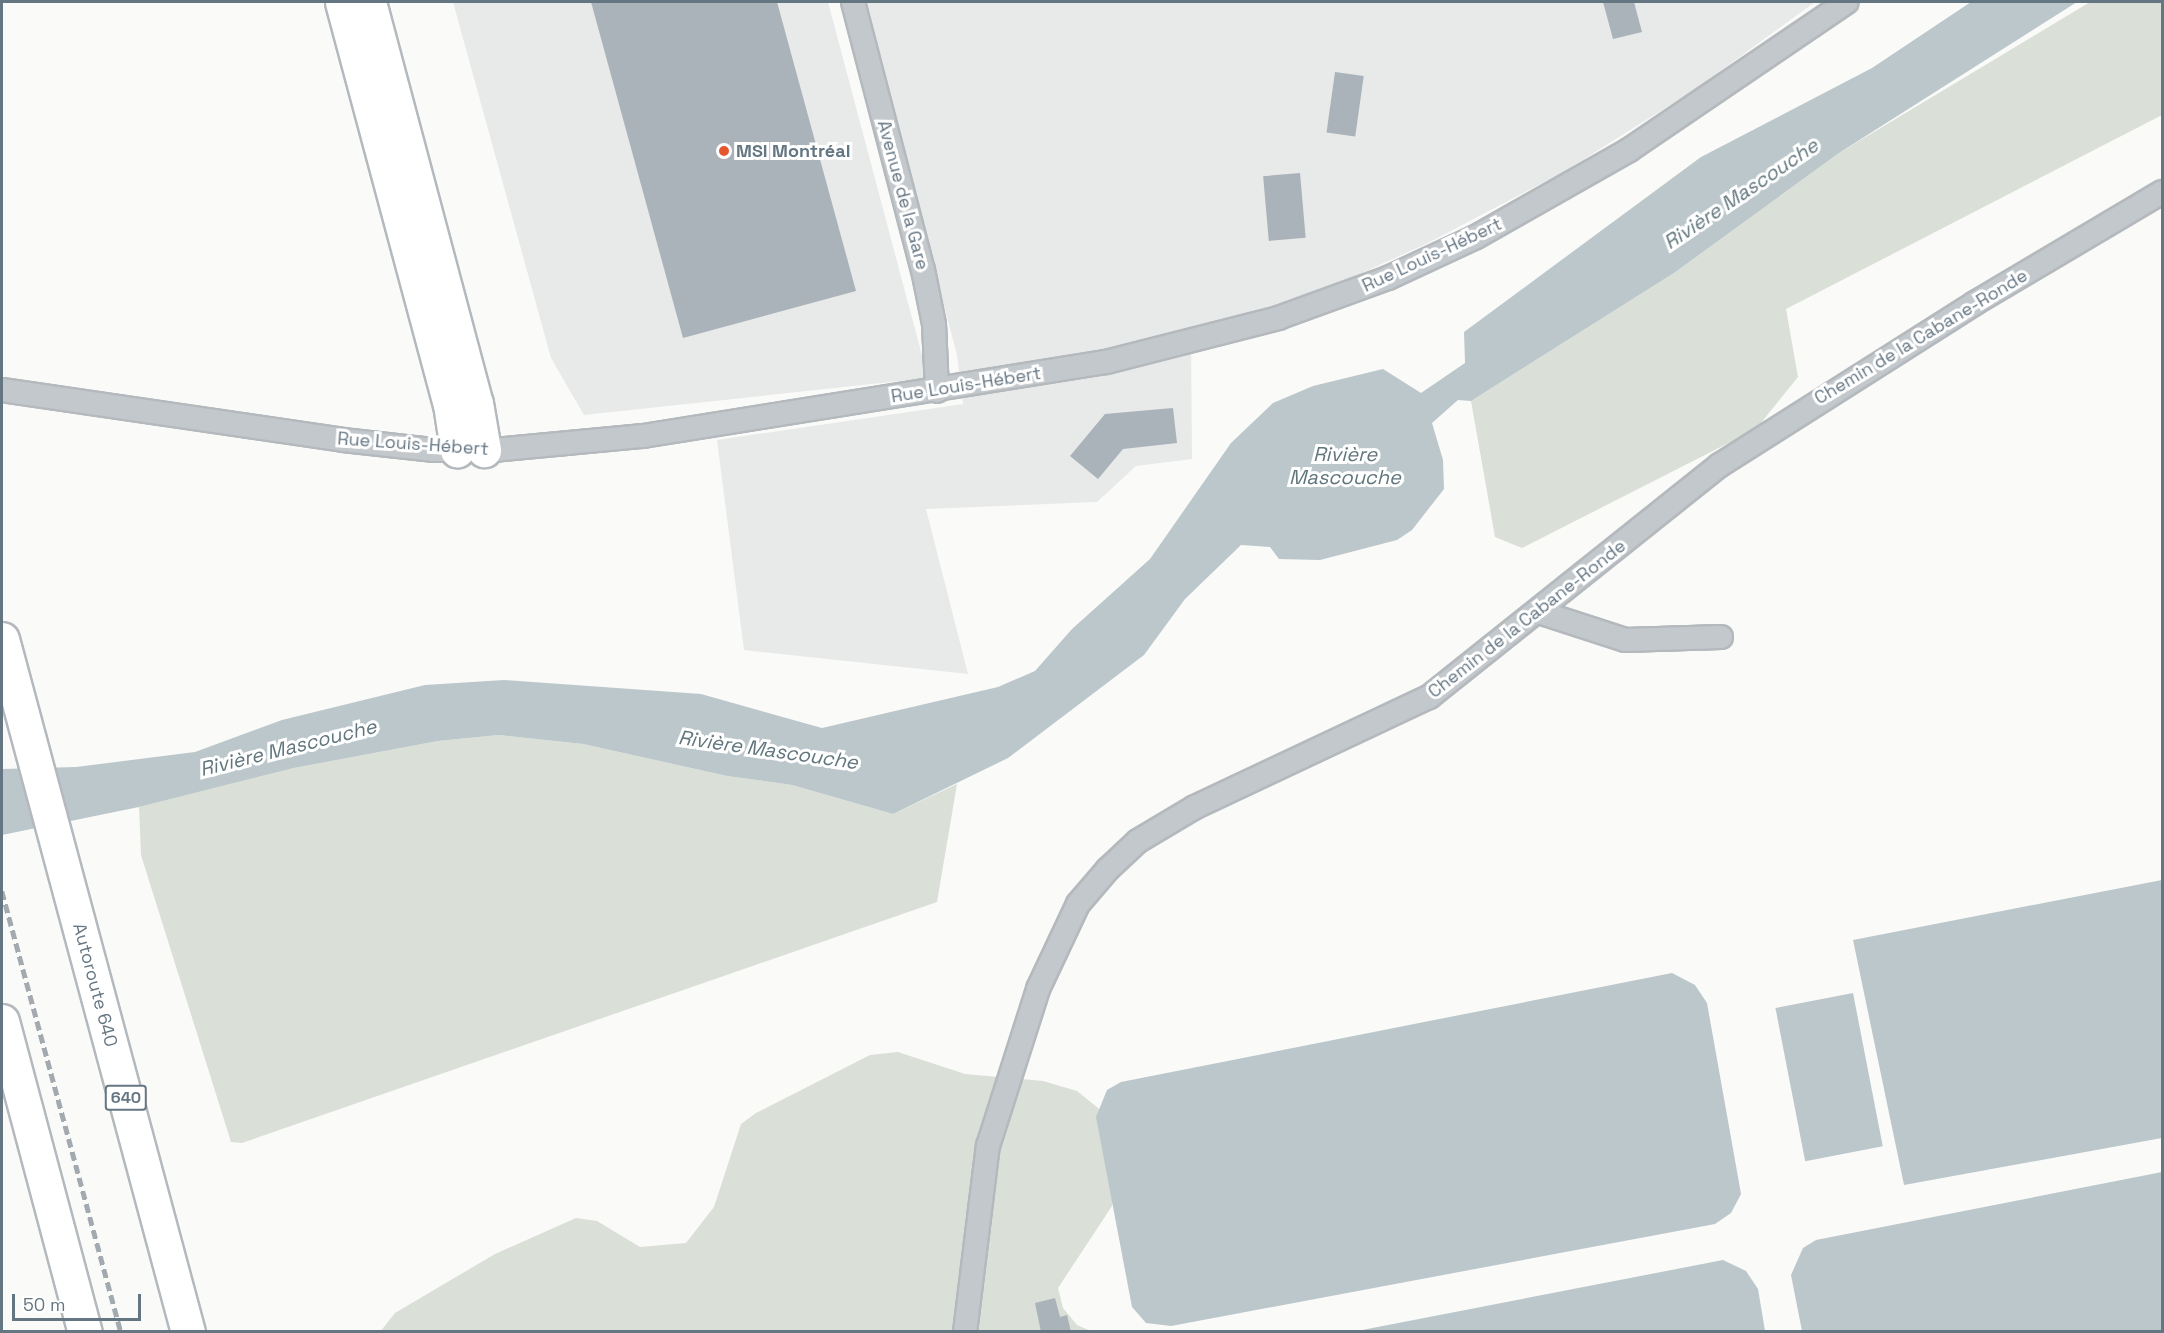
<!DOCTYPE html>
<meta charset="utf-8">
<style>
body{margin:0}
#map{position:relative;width:2164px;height:1333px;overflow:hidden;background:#fafaf8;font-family:"Space Grotesk",sans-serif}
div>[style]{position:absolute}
.built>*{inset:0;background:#e8e9e9}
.green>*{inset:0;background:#dadfd7}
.water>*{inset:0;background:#bbc7cb;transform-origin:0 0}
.building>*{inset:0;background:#aab3b9;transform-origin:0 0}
.roads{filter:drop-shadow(2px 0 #b4b9bd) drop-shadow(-2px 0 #b4b9bd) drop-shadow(0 2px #b4b9bd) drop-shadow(0 -2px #b4b9bd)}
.minor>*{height:22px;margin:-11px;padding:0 11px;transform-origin:11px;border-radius:11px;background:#c3c8cc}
.highway>*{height:33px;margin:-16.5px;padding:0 16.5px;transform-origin:16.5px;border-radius:16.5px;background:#fff}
.rail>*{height:4.5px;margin-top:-2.25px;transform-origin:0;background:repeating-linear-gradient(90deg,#a2aab0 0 9px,transparent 0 13.5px)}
.dots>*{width:16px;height:16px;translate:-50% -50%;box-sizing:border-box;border:3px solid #fff;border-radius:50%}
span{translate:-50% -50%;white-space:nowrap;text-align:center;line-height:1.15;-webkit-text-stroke:6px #fff;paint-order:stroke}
.shield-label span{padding:2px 4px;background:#fff;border:2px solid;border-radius:4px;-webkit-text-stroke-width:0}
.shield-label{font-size:16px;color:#657683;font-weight:700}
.poi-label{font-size:18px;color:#657683;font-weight:700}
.left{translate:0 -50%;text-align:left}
.street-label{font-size:18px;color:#657683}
.water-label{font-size:20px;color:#60757c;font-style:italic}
.frame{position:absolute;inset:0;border:3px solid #657683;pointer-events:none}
.scale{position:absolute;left:12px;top:1294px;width:129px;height:27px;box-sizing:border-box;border:3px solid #657683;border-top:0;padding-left:8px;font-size:18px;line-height:21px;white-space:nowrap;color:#657683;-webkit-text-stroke:4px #fff;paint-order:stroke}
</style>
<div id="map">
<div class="built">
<div style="clip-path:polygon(453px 2px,828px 2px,928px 378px,584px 415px,551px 358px)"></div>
<div style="clip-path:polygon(865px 2px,1815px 2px,1697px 88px,1565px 171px,1428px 243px,1320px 292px,1191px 338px,1192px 459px,1136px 466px,1097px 502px,926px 509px,968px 674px,744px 650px,717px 440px,963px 404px,957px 355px)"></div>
</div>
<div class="green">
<div style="clip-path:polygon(2090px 2px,2162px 2px,2162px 115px,1786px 309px,1798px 377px,1756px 429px,1522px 548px,1495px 537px,1471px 401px,1674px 273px,1839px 153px)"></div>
<div style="clip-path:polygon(499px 735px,583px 744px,727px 776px,792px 785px,893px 814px,957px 784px,937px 902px,242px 1143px,231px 1142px,141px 855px,139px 807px,294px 768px,438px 741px)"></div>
<div style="clip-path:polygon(898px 1052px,965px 1074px,1043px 1081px,1077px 1091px,1114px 1121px,1121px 1140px,1112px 1206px,1058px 1288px,1063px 1308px,1077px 1325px,1091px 1331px,380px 1332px,395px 1313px,495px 1254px,576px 1218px,597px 1221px,640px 1247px,686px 1243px,714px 1207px,741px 1124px,756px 1113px,870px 1055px)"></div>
</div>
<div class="water">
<div style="clip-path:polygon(1971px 2px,2077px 2px,1839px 153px,1674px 273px,1471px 401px,1458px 400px,1432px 423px,1443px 460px,1444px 489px,1412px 530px,1397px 540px,1320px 560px,1279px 559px,1270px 547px,1241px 545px,1185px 599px,1144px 655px,1008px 758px,893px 814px,792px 785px,727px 776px,583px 744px,499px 735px,438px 741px,294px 768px,139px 807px,2px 835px,2px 769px,76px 767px,195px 752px,282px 720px,425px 685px,504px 680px,701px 694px,822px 728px,998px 687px,1035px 671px,1072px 629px,1150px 559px,1231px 443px,1273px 403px,1313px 386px,1383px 369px,1421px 393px,1465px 363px,1464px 332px,1701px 157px,1872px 68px)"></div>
<div style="clip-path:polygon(2162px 880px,2162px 1138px,1904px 1185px,1853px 940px)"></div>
<div style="clip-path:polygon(1672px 973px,1695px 985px,1707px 1003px,1741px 1194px,1731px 1213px,1715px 1224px,1171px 1326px,1146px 1323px,1132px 1307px,1096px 1117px,1107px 1090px,1121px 1082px)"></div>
<div style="left:1853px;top:993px;width:156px;height:79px;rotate:79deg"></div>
<div style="clip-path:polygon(2162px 1172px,2162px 1331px,1802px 1331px,1791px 1275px,1803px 1248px,1816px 1240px)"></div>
<div style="clip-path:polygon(1723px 1260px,1746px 1271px,1758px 1289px,1765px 1331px,1357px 1331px)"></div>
</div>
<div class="building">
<div style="clip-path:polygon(591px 2px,777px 2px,856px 291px,683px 338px)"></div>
<div style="clip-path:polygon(1603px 2px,1634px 2px,1642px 32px,1613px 39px)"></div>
<div style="left:1335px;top:72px;width:29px;height:61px;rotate:8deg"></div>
<div style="left:1300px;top:173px;width:65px;height:37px;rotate:85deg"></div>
<div style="clip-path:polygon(1173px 408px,1177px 443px,1123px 449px,1098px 479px,1070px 456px,1105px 414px)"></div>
<div style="clip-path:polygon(1055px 1298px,1060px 1317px,1067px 1315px,1071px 1332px,1041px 1332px,1035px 1303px)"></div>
</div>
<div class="roads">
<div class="minor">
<div style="left:853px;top:2px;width:277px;rotate:75.4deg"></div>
<div style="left:923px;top:270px;width:55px;rotate:78.5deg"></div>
<div style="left:934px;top:324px;width:67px;rotate:87.4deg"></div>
<div style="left:2px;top:390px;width:345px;rotate:8.3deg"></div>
<div style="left:343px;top:440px;width:92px;rotate:6.3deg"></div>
<div style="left:434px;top:450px;width:60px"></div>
<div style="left:494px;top:450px;width:150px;rotate:-5.4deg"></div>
<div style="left:643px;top:436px;width:469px;rotate:-9.1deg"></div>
<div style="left:1106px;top:362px;width:178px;rotate:-14.3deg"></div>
<div style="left:1278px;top:318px;width:117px;rotate:-20deg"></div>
<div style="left:1388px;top:278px;width:97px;rotate:-25deg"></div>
<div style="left:1476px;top:237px;width:176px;rotate:-29.6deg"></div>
<div style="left:1629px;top:150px;width:263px;rotate:-34.2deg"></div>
<div style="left:1539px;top:612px;width:90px;rotate:18deg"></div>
<div style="left:1625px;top:640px;width:96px;rotate:-1.8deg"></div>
<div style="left:965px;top:1332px;width:187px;rotate:-83deg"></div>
<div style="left:988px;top:1146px;width:165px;rotate:-72.3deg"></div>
<div style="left:1038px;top:989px;width:94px;rotate:-64.8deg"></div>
<div style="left:1078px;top:904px;width:45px;rotate:-49.5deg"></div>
<div style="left:1107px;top:870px;width:42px;rotate:-43.1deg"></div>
<div style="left:1138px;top:841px;width:66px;rotate:-30.8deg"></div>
<div style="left:1195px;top:807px;width:259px;rotate:-25.2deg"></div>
<div style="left:1429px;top:697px;width:372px;rotate:-38.6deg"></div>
<div style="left:1720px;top:465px;width:302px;rotate:-32.4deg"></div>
<div style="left:1975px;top:303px;width:217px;rotate:-30.7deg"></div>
</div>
<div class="highway">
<div style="left:342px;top:2px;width:416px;rotate:75deg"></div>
<div style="left:450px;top:404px;width:47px;rotate:81.3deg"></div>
<div style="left:369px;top:2px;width:415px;rotate:75.1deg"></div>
<div style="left:476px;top:403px;width:48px;rotate:80.3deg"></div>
<div style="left:2px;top:639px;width:718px;rotate:74.98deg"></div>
<div style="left:2px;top:1021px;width:322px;rotate:75.1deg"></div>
</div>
</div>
<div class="rail">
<div style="left:2px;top:891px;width:457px;rotate:74.9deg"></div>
</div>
<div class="dots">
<div style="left:724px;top:151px;background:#e4572e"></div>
</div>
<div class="shield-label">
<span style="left:126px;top:1098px">640</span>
</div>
<div class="poi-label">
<span class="left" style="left:736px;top:151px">MSI Montréal</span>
</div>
<div class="street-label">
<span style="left:903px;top:195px;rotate:75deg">Avenue de la Gare</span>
<span style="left:1432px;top:255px;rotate:-25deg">Rue Louis-Hébert</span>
<span style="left:1921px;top:337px;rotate:-31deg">Chemin de la Cabane-Ronde</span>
<span style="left:966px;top:385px;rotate:-9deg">Rue Louis-Hébert</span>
<span style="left:413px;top:444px;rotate:4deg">Rue Louis-Hébert</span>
<span style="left:1527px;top:619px;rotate:-38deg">Chemin de la Cabane-Ronde</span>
<span style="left:95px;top:985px;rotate:75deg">Autoroute 640</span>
</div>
<div class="water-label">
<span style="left:1741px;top:194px;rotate:-34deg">Rivière Mascouche</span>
<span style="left:1345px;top:466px">Rivière<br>Mascouche</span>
<span style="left:288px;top:748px;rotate:-14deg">Rivière Mascouche</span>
<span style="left:768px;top:750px;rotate:8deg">Rivière Mascouche</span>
</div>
<div class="frame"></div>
<div class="scale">50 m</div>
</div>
